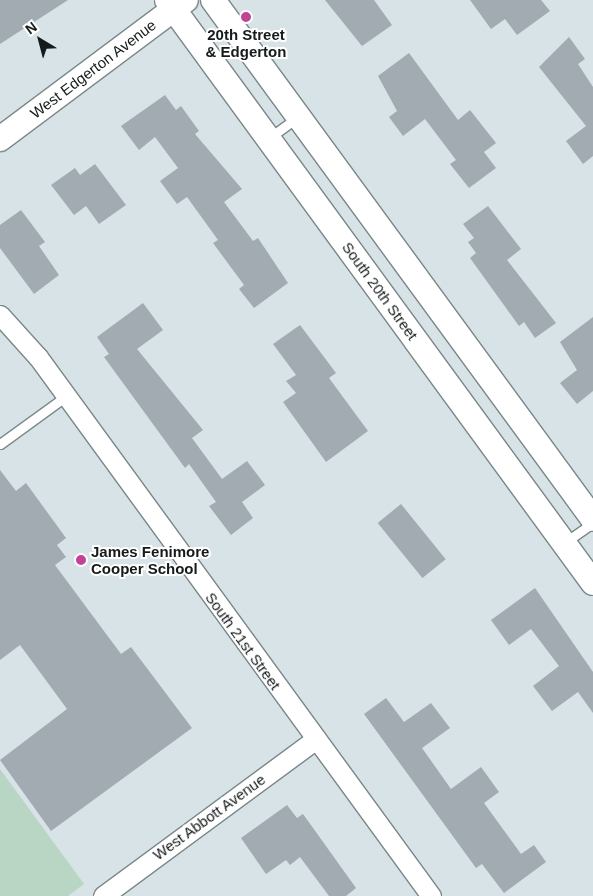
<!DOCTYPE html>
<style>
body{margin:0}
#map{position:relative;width:593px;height:896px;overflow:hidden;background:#d7e3e6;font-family:Arial,sans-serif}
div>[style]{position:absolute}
.green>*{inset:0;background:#b9d6c5}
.building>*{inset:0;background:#a1abb1;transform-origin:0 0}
.roads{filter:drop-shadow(1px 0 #7b8789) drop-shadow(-1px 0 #7b8789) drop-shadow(0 1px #7b8789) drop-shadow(0 -1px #7b8789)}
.service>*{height:9px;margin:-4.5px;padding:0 4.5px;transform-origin:4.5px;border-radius:4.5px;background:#fff}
.minor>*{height:19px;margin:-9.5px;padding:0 9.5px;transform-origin:9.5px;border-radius:9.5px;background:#fff}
.tertiary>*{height:24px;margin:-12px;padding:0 12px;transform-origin:12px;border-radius:12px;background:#fff}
.dots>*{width:14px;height:14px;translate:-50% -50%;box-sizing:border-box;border:2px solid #fff;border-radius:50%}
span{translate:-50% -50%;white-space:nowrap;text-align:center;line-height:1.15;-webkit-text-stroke:4px #fff;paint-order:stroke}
.poi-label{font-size:15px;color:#151a1b;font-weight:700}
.left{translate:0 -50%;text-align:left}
.street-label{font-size:15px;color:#151a1b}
.north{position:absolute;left:15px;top:15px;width:50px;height:50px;-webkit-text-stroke:4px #fff;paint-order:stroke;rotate:323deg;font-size:14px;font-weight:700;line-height:20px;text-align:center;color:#151a1b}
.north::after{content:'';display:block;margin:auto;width:18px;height:22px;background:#151a1b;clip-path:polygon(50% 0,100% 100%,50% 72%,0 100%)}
</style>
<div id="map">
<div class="green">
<div style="clip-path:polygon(0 769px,84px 884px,68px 896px,0 896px)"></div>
</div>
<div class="building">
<div style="clip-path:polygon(0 0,68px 0,0 44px)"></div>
<div style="clip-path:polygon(325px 0,374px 0,392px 25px,362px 46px)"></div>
<div style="clip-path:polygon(470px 0,541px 0,550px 11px,517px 35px,505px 19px,491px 29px)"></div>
<div style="clip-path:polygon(569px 37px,585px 59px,578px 64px,593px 87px,593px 156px,583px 164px,566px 141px,586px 126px,539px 67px)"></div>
<div style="clip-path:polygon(409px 53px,458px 120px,470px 110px,496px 143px,484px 152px,496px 168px,469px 188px,450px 164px,456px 160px,425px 119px,403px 136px,389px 117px,397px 111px,378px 76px)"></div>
<div style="clip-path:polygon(165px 95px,176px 110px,181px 106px,199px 131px,195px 134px,242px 189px,224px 202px,253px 241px,258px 238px,288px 283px,254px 308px,239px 289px,244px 285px,213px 243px,218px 240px,187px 197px,177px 204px,160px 181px,178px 168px,155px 137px,139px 150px,121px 126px)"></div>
<div style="clip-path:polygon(95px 164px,126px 205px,99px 224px,86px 206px,74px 215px,51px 185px,75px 168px,80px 175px)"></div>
<div style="clip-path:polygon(488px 206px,521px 249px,507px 260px,556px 323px,535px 338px,524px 322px,519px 326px,470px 258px,476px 253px,468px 242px,474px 238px,463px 224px)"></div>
<div style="clip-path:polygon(21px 210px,45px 242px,39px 246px,59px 275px,34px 294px,0 248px,0 225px)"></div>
<div style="clip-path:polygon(143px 303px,163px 330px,137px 349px,203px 430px,192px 438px,222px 479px,247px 461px,265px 485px,242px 502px,253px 518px,231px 535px,209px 506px,216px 502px,189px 464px,185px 468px,104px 357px,109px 354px,97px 337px)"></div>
<div style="clip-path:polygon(593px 317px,593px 391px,577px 404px,560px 383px,577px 370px,560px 342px)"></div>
<div style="clip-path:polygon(300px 325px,336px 373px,329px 378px,368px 431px,326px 462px,283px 402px,296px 393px,286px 381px,296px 375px,273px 344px)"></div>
<div style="clip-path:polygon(0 470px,16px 491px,26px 483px,66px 538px,57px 545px,66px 557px,55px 565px,121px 654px,131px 647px,192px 728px,51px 831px,0 760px,67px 709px,20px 645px,0 660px)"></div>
<div style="left:401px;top:504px;width:71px;height:30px;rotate:51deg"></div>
<div style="clip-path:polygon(535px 588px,593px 672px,593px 713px,578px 692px,552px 711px,533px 686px,559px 666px,531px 629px,509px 645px,491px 620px)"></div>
<div style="clip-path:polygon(386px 698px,404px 722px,431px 703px,450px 728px,422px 748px,451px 789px,481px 767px,499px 792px,484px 803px,521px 854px,534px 845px,546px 862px,504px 893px,482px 864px,476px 868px,364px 714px)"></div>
<div style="clip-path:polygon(287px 805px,297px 818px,303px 814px,356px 888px,346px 896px,329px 896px,300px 857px,290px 865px,286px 860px,266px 874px,241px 838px)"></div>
</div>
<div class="roads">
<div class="service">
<div style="left:269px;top:138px;width:34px;rotate:-36deg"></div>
<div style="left:0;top:444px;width:82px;rotate:-36deg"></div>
<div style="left:564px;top:543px;width:35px;rotate:-35deg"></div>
</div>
<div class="minor">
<div style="left:0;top:315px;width:57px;rotate:47.9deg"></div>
<div style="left:38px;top:357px;width:667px;rotate:53.9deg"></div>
<div style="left:103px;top:896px;width:265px;rotate:-36.4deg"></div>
</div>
<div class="tertiary">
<div style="left:167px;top:0;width:722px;rotate:53.84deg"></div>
<div style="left:213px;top:0;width:643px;rotate:53.79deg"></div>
<div style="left:0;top:139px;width:232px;rotate:-36.8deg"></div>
</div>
</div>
<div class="dots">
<div style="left:246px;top:17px;background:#c04495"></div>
<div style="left:81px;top:560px;background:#c04495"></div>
</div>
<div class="poi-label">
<span style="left:246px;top:43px">20th Street<br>&amp; Edgerton</span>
<span class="left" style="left:91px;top:560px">James Fenimore<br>Cooper School</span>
</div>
<div class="street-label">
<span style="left:93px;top:69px;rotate:-37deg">West Edgerton Avenue</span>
<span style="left:380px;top:291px;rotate:54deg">South 20th Street</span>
<span style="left:243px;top:641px;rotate:54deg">South 21st Street</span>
<span style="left:209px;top:817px;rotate:-36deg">West Abbott Avenue</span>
</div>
<div class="north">N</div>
</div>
